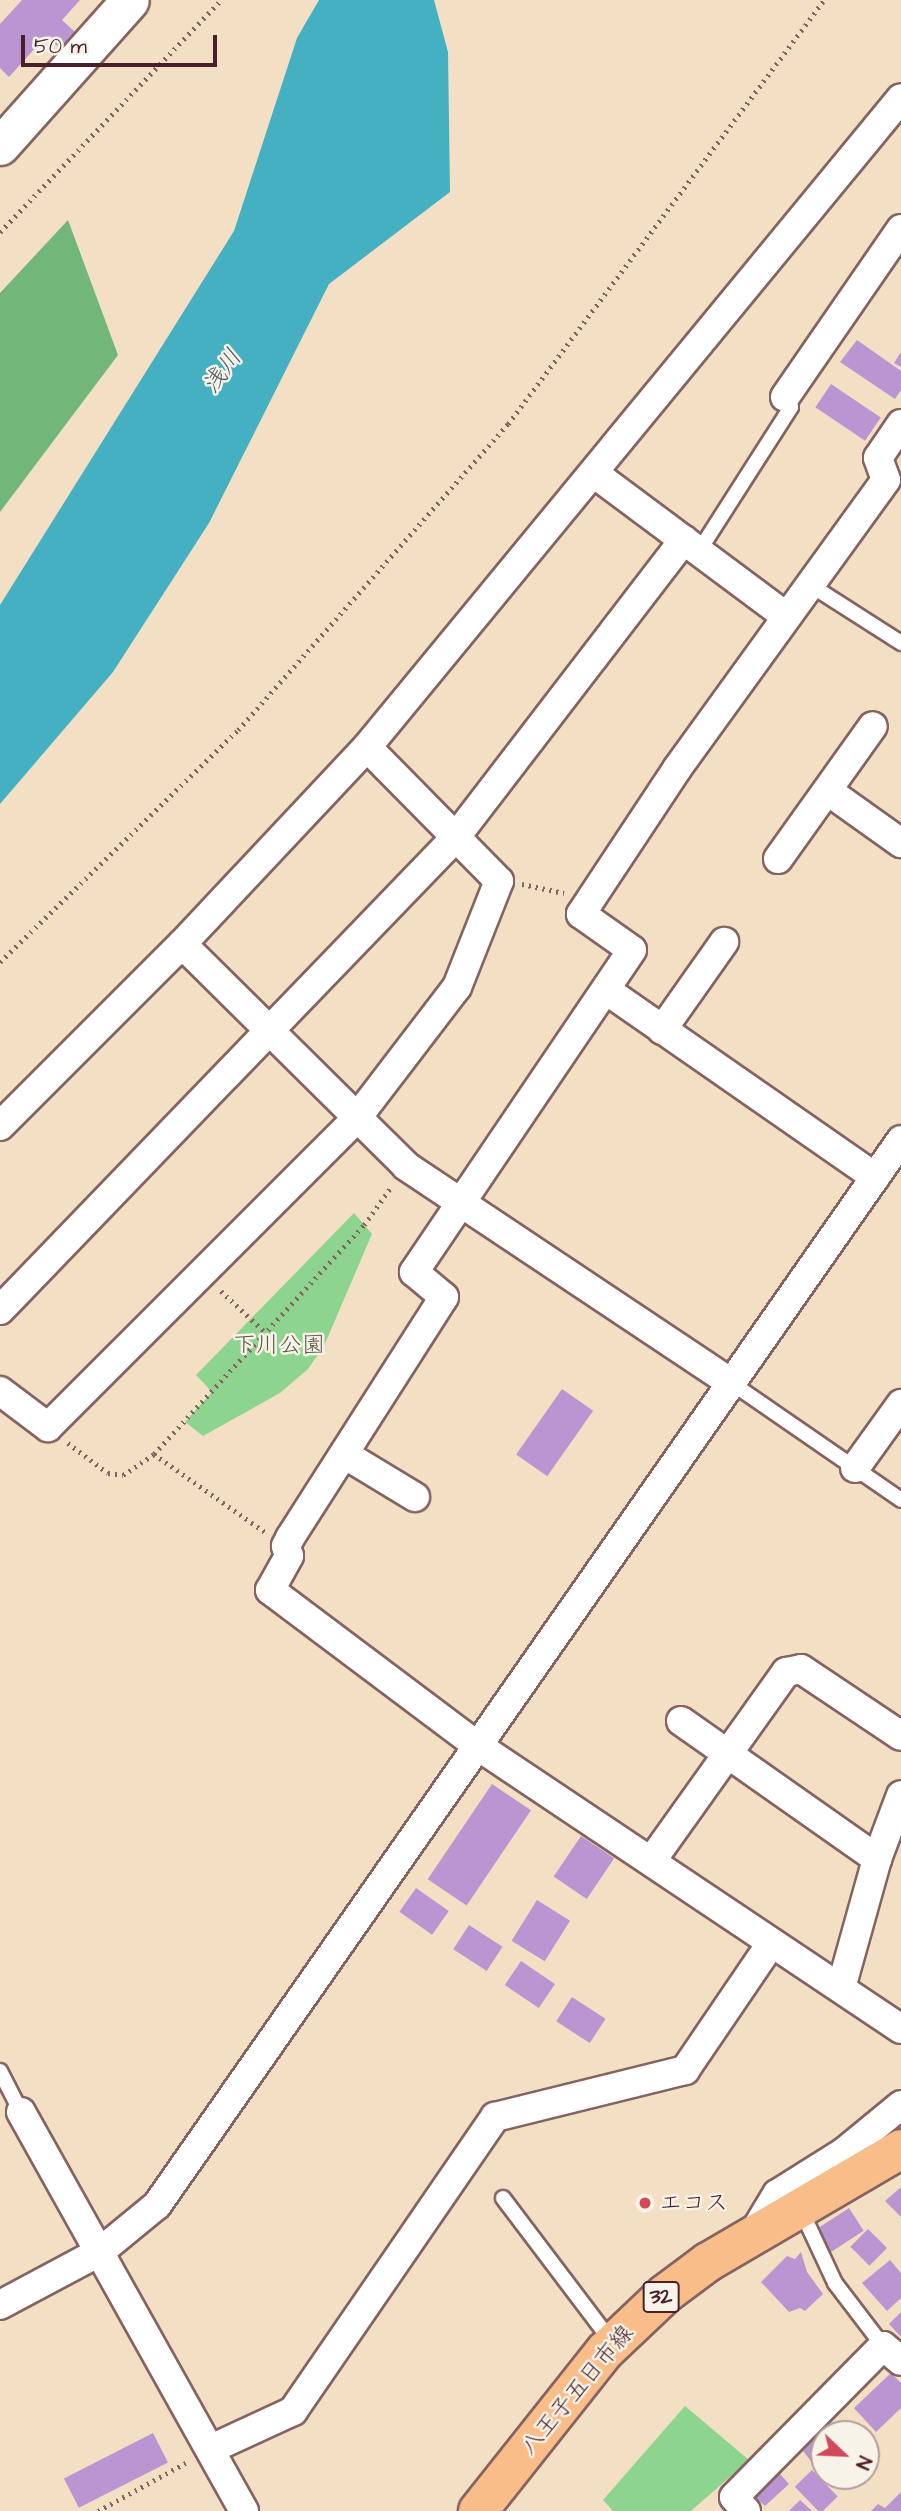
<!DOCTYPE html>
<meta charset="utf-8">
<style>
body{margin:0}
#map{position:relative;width:901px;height:2511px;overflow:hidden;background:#f3e0c4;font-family:"Architects Daughter","Klee One",sans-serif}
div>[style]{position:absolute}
.green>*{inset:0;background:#8dd58f}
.forest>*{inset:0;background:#72b67a}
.water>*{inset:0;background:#44b0c1}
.building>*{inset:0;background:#bb94d2;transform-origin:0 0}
.path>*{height:4.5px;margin-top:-2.25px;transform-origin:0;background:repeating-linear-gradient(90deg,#856361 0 2px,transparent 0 7px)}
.roads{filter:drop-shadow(2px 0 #856361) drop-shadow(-2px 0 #856361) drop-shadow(0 2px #856361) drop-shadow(0 -2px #856361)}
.service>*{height:14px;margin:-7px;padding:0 7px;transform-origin:7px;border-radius:7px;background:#fff}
.minor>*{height:28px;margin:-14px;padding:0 14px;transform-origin:14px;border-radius:14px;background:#fff}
.tertiary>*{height:37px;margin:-18.5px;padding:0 18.5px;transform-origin:18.5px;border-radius:18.5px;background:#fff}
.primary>*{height:38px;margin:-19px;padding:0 19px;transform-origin:19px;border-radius:19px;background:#f8bd89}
.dots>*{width:19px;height:19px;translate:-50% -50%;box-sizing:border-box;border:4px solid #f7f3e8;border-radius:50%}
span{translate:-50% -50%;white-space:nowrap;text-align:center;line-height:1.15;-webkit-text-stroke:5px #f7f3e8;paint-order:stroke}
.shield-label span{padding:2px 5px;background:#f7f3e8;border:2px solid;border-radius:5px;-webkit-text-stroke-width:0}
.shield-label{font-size:21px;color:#4a1f2b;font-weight:700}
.park-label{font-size:23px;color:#5e5649}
.poi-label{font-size:23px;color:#4a1f2b}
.left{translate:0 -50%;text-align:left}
.street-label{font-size:23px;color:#4a1f2b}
.water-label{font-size:24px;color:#485967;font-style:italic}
.north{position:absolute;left:810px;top:2420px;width:70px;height:70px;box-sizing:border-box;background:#f7f3e8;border:2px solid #b29e9c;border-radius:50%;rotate:113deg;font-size:19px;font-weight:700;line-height:28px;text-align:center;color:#4a1f2b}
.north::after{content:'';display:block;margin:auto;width:24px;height:32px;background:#d1495b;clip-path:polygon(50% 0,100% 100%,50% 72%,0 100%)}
.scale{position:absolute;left:21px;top:35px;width:196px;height:32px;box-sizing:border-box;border:4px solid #4a1f2b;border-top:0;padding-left:9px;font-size:21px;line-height:24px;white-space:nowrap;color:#4a1f2b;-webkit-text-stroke:5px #f7f3e8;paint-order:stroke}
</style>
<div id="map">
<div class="green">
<div style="clip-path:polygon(354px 1213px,372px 1234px,324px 1346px,308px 1369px,280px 1393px,203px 1436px,185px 1422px,212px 1392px,196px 1375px)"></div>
<div style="clip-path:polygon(685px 2406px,749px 2460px,691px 2511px,613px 2511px,603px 2500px)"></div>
</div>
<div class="forest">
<div style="clip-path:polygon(68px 220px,118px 355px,0 512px,0 293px)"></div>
</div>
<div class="water">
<div style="clip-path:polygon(319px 0,434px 0,448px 52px,450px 192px,329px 284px,209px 523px,113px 672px,0 804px,0 605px,234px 231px,297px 38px)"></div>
</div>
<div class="building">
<div style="clip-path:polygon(22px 0,80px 0,62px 20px,75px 32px,60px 48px,45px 37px,9px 77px,0 68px,0 24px)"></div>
<div style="clip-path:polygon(857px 340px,901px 371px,901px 390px,895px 399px,840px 362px)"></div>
<div style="clip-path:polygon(901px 352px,901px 367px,894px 363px)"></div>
<div style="left:831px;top:384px;width:60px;height:28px;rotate:34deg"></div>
<div style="left:562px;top:1389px;width:38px;height:80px;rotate:35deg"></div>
<div style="left:492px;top:1784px;width:47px;height:115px;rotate:34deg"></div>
<div style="left:581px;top:1836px;width:40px;height:49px;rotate:34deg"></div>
<div style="left:416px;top:1888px;width:40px;height:29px;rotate:35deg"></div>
<div style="left:537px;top:1900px;width:39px;height:48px;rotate:32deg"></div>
<div style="left:469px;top:1925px;width:40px;height:29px;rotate:33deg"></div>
<div style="left:521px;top:1961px;width:41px;height:29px;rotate:34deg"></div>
<div style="left:572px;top:1997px;width:40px;height:29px;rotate:33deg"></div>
<div style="clip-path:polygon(901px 2187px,901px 2217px,885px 2201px)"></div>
<div style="left:849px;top:2208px;width:27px;height:39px;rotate:57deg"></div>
<div style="left:868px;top:2229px;width:27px;height:25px;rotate:45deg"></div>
<div style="clip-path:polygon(801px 2252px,807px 2272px,823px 2294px,805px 2311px,800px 2308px,789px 2312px,761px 2282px,787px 2256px,795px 2259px)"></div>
<div style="clip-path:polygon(890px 2260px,901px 2273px,901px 2298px,887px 2311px,862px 2283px)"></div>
<div style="clip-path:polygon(901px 2312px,901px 2337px,889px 2324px)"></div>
<div style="clip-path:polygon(891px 2373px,901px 2383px,901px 2408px,876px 2432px,854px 2408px)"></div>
<div style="left:153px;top:2433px;width:33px;height:100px;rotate:63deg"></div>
<div style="clip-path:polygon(819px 2433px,824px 2436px,822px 2475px,803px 2451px)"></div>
<div style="clip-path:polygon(774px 2467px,789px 2484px,765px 2506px,750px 2492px)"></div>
<div style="left:812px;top:2470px;width:37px;height:24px;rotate:46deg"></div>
<div style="clip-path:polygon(901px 2492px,901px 2511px,871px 2511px,878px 2504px,885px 2508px)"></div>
<div style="clip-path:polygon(800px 2500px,812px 2511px,789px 2511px)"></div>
</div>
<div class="path">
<div style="left:0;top:232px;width:320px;rotate:-46.4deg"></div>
<div style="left:522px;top:884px;width:43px;rotate:12.1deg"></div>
<div style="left:0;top:962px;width:332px;rotate:-44.3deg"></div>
<div style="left:238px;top:730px;width:408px;rotate:-48.6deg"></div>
<div style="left:508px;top:424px;width:529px;rotate:-53.3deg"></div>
<div style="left:221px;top:1291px;width:62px;rotate:43deg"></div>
<div style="left:68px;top:1443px;width:50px;rotate:36.9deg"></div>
<div style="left:108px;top:1473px;width:15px;rotate:8deg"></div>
<div style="left:123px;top:1475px;width:37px;rotate:-34deg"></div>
<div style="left:154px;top:1454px;width:311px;rotate:-47.5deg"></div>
<div style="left:364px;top:1225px;width:47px;rotate:-54.6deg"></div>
<div style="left:154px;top:1454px;width:136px;rotate:35.1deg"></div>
<div style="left:98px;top:2511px;width:102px;rotate:-28.8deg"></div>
</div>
<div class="roads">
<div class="service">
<div style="left:699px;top:551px;width:171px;rotate:-57.4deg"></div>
<div style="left:791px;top:407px;width:12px;rotate:-121deg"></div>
<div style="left:812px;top:586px;width:106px;rotate:32.6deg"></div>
<div style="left:733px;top:1384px;width:204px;rotate:34.6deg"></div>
<div style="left:0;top:2071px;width:46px;rotate:62.9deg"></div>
<div style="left:503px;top:2198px;width:181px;rotate:52.9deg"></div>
<div style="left:801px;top:2210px;width:81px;rotate:65deg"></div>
<div style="left:835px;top:2283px;width:79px;rotate:52.7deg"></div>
</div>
<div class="minor">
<div style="left:785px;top:397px;width:204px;rotate:-55.4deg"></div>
<div style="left:901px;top:424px;width:41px;rotate:124.1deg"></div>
<div style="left:878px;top:458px;width:23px;rotate:70deg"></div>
<div style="left:886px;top:480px;width:357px;rotate:125.9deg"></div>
<div style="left:677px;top:769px;width:174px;rotate:123.5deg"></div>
<div style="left:581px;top:914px;width:62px;rotate:35.2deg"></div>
<div style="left:632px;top:950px;width:389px;rotate:124.1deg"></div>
<div style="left:414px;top:1272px;width:39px;rotate:40deg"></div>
<div style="left:444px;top:1297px;width:286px;rotate:122.6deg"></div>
<div style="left:290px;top:1538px;width:9px;rotate:117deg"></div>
<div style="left:286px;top:1546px;width:10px;rotate:73deg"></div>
<div style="left:289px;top:1556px;width:39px;rotate:119deg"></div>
<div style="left:270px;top:1590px;width:260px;rotate:36.9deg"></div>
<div style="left:478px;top:1746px;width:509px;rotate:33.78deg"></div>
<div style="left:595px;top:474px;width:239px;rotate:36.7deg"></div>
<div style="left:828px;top:791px;width:90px;rotate:35.5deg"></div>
<div style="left:778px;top:859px;width:163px;rotate:-54.5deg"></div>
<div style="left:182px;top:944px;width:315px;rotate:44.7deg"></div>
<div style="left:406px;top:1166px;width:393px;rotate:33.7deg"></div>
<div style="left:606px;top:990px;width:328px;rotate:34.8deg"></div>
<div style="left:662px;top:1030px;width:108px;rotate:-54.8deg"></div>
<div style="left:0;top:1126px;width:257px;rotate:-45deg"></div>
<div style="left:182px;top:944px;width:270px;rotate:-46.8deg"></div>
<div style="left:367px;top:747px;width:840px;rotate:-50.55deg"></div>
<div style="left:0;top:1310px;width:656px;rotate:-46.05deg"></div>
<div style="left:455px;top:838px;width:376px;rotate:-52.5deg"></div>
<div style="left:0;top:1391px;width:60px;rotate:36.9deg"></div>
<div style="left:48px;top:1427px;width:436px;rotate:-45deg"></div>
<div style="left:356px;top:1119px;width:166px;rotate:-52.6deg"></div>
<div style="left:457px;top:987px;width:114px;rotate:-68.4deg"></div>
<div style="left:499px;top:881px;width:188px;rotate:-134.6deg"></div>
<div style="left:344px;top:1454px;width:83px;rotate:31.2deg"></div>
<div style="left:855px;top:1468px;width:79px;rotate:-54.3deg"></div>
<div style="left:681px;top:1721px;width:240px;rotate:35.1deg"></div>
<div style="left:652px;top:1860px;width:231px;rotate:-54.5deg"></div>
<div style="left:786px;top:1672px;width:15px;rotate:-11deg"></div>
<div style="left:801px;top:1669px;width:120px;rotate:33.8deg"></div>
<div style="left:841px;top:1988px;width:134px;rotate:-74.4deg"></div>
<div style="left:877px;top:1859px;width:68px;rotate:-69.4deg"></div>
<div style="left:21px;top:2112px;width:457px;rotate:60.8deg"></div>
<div style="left:753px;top:2234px;width:47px;rotate:-59deg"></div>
<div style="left:777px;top:2194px;width:79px;rotate:-32.1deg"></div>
<div style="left:844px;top:2152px;width:74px;rotate:-39.5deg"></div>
<div style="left:0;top:2305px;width:115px;rotate:-28.1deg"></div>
<div style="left:101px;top:2251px;width:72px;rotate:-39.4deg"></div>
<div style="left:157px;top:2205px;width:1299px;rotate:-55.06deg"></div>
<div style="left:213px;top:2448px;width:88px;rotate:-24.8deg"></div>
<div style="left:293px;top:2411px;width:357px;rotate:-55.5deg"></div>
<div style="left:495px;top:2117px;width:196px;rotate:-13.9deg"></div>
<div style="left:685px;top:2070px;width:151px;rotate:-55.8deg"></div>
<div style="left:746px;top:2511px;width:18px;rotate:-131deg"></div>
<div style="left:734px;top:2497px;width:212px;rotate:-45.4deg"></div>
<div style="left:883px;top:2346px;width:23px;rotate:40deg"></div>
</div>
<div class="tertiary">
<div style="left:0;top:146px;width:195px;rotate:-48.3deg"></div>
</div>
<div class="primary">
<div style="left:478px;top:2511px;width:204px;rotate:-51.6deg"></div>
<div style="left:605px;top:2351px;width:83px;rotate:-43.5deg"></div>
<div style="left:665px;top:2294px;width:54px;rotate:-36.7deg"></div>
<div style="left:708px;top:2262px;width:224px;rotate:-30.3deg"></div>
</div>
</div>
<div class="dots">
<div style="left:645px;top:2203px;background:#d1495b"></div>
</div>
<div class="shield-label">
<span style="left:661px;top:2297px">32</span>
</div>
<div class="park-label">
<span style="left:279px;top:1345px">下川公園</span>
</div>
<div class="poi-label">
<span class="left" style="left:659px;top:2203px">エコス</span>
</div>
<div class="street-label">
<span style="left:577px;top:2390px;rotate:-50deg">八王子五日市線</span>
</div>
<div class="water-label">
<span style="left:223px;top:372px;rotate:-54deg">浅川</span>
</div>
<div class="north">N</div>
<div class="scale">50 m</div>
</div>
